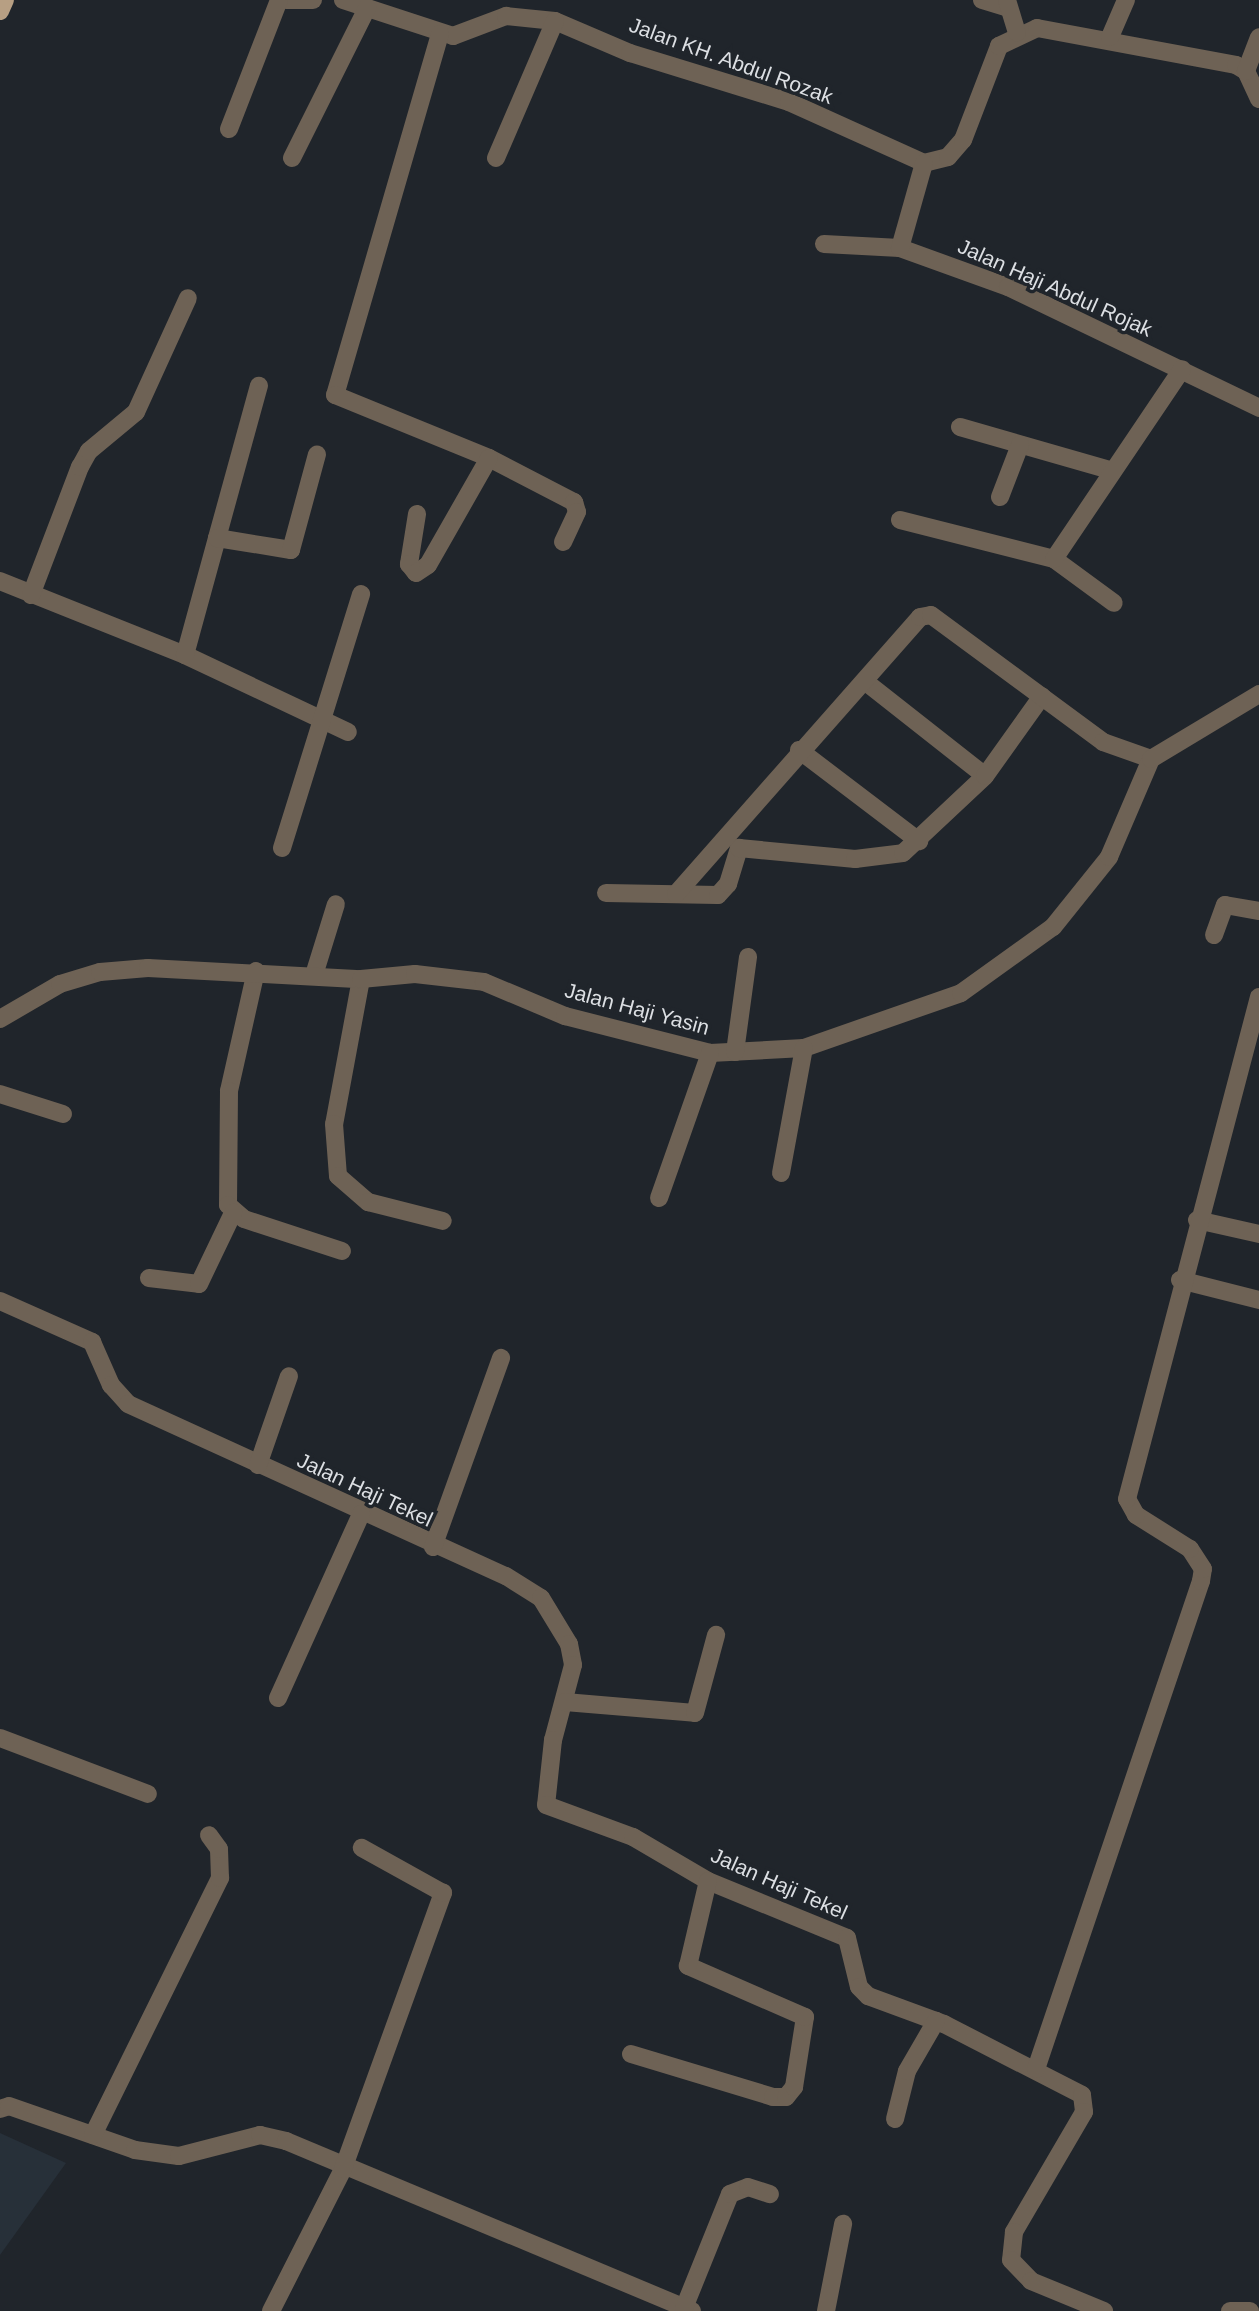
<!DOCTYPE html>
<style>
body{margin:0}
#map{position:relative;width:1259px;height:2311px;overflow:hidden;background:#20252b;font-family:Arial,sans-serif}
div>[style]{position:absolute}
.built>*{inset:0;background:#273039}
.minor>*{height:18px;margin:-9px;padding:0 9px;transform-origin:9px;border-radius:9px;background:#6e6255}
.major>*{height:18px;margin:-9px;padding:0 9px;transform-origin:9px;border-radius:9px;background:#b79f83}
span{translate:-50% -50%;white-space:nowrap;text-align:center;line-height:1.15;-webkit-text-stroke:7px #20252b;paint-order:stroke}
.street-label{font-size:21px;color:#dcdfe3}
</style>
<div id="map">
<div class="built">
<div style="clip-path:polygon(0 2133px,66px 2163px,0 2255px)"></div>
</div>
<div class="minor">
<div style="left:286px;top:0;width:27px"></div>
<div style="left:343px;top:0;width:116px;rotate:18.1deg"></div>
<div style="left:453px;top:36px;width:57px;rotate:-20.7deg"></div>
<div style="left:506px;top:16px;width:49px;rotate:5.8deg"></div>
<div style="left:555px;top:21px;width:82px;rotate:23.1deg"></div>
<div style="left:630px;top:53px;width:166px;rotate:17.1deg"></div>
<div style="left:789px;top:102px;width:148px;rotate:24.3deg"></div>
<div style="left:924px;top:163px;width:25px;rotate:-14deg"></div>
<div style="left:948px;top:157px;width:23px;rotate:-49deg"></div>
<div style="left:963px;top:140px;width:101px;rotate:-69deg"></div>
<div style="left:999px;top:46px;width:42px;rotate:-25.3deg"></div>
<div style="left:1037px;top:28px;width:202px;rotate:10.5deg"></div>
<div style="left:1236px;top:65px;width:12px;rotate:31deg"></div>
<div style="left:1246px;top:71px;width:31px;rotate:65deg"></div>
<div style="left:982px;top:0;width:24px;rotate:17deg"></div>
<div style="left:1007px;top:0;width:34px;rotate:73deg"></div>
<div style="left:440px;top:34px;width:376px;rotate:106.2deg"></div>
<div style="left:335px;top:395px;width:166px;rotate:22.2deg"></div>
<div style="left:489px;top:458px;width:96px;rotate:27.4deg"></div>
<div style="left:574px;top:502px;width:10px;rotate:73deg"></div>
<div style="left:577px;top:512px;width:33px;rotate:115deg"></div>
<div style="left:1110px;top:37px;width:40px;rotate:-66.6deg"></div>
<div style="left:1246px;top:71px;width:36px;rotate:-69deg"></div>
<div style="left:229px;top:129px;width:138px;rotate:-68.8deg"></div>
<div style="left:292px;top:158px;width:168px;rotate:-63.4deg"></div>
<div style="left:496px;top:158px;width:149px;rotate:-66.7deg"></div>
<div style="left:824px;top:244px;width:76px;rotate:3deg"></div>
<div style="left:900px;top:248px;width:115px;rotate:19.9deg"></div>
<div style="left:1008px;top:287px;width:279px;rotate:25.7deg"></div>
<div style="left:900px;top:248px;width:88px;rotate:-74.2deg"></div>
<div style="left:960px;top:427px;width:159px;rotate:16deg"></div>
<div style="left:1000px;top:497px;width:56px;rotate:-69deg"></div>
<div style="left:417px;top:514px;width:51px;rotate:99.1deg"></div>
<div style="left:409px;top:564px;width:11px;rotate:52deg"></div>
<div style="left:416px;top:573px;width:14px;rotate:-34deg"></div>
<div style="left:428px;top:565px;width:123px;rotate:-60.3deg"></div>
<div style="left:900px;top:520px;width:159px;rotate:14.2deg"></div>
<div style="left:1054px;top:559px;width:74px;rotate:36.3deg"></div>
<div style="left:217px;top:538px;width:158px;rotate:-74.6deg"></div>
<div style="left:1054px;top:559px;width:229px;rotate:-56deg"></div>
<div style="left:0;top:581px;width:199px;rotate:21.8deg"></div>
<div style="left:185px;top:655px;width:180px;rotate:25.3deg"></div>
<div style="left:31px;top:595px;width:137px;rotate:-69.1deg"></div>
<div style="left:80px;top:467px;width:18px;rotate:-61deg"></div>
<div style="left:89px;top:451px;width:61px;rotate:-39.7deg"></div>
<div style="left:136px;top:412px;width:125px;rotate:-65.5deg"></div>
<div style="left:185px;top:655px;width:121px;rotate:-74.7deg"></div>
<div style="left:217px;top:538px;width:75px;rotate:9.2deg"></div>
<div style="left:291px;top:550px;width:99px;rotate:-74.8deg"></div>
<div style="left:867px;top:683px;width:150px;rotate:38.2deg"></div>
<div style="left:799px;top:750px;width:151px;rotate:37.2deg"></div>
<div style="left:282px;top:848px;width:266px;rotate:-72.7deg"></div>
<div style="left:606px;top:893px;width:112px;rotate:1deg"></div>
<div style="left:718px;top:895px;width:15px;rotate:-48deg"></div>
<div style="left:728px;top:884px;width:38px;rotate:-73deg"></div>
<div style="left:739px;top:848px;width:117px;rotate:5.4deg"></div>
<div style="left:855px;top:859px;width:48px;rotate:-7.1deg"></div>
<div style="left:903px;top:853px;width:112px;rotate:-43.2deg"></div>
<div style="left:985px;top:776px;width:98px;rotate:-54.5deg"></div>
<div style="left:676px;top:894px;width:369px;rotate:-48.6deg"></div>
<div style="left:920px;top:617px;width:11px;rotate:-10deg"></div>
<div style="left:931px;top:615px;width:214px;rotate:36.4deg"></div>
<div style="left:1103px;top:742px;width:51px;rotate:19.5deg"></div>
<div style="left:1214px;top:935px;width:32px;rotate:-70deg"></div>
<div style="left:1225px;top:905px;width:35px;rotate:10deg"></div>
<div style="left:256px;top:971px;width:123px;rotate:102.7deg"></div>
<div style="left:229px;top:1091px;width:114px;rotate:90.5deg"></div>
<div style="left:228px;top:1205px;width:21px;rotate:41deg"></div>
<div style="left:244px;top:1219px;width:103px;rotate:18.1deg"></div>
<div style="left:314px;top:975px;width:74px;rotate:-72.8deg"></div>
<div style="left:361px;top:979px;width:147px;rotate:100.5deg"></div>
<div style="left:334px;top:1124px;width:52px;rotate:85.6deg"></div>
<div style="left:338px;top:1176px;width:40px;rotate:41deg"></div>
<div style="left:368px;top:1202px;width:77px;rotate:14.2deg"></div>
<div style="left:0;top:1019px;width:69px;rotate:-30.3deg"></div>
<div style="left:60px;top:984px;width:42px;rotate:-16.7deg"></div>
<div style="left:100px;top:972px;width:48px;rotate:-4.8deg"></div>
<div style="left:148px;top:968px;width:213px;rotate:3deg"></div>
<div style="left:361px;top:979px;width:54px;rotate:-5.3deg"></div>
<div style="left:415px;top:974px;width:69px;rotate:6.6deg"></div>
<div style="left:484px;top:982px;width:88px;rotate:22.8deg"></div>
<div style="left:565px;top:1016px;width:150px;rotate:14.3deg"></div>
<div style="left:710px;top:1053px;width:94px;rotate:-3deg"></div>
<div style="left:804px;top:1048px;width:166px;rotate:-19.3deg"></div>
<div style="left:961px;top:993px;width:113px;rotate:-35.7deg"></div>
<div style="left:1053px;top:927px;width:90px;rotate:-51.3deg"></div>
<div style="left:1109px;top:857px;width:107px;rotate:-66.8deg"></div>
<div style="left:1151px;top:759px;width:126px;rotate:-31deg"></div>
<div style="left:735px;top:1052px;width:96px;rotate:-82.2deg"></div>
<div style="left:0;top:1094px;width:66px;rotate:17.6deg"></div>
<div style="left:781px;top:1173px;width:127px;rotate:-79.6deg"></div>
<div style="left:659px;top:1198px;width:154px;rotate:-70.6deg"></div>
<div style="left:1197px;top:1220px;width:64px;rotate:12.7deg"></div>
<div style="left:149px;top:1278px;width:50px;rotate:6.8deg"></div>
<div style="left:199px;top:1284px;width:79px;rotate:-64.4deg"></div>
<div style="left:1180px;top:1280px;width:81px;rotate:14.2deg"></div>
<div style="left:0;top:1301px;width:101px;rotate:24deg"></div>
<div style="left:92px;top:1342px;width:47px;rotate:66.2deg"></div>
<div style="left:111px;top:1385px;width:25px;rotate:48deg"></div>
<div style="left:128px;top:1404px;width:415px;rotate:24.5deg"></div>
<div style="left:506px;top:1576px;width:41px;rotate:32.2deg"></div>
<div style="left:541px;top:1598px;width:54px;rotate:58.7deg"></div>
<div style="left:569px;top:1644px;width:21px;rotate:79deg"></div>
<div style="left:573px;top:1665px;width:78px;rotate:104.9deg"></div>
<div style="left:553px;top:1740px;width:65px;rotate:96.1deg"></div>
<div style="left:546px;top:1805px;width:93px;rotate:20.2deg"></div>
<div style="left:633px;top:1837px;width:87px;rotate:30.4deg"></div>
<div style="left:708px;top:1881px;width:150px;rotate:22.3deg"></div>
<div style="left:847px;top:1938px;width:50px;rotate:76.2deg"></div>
<div style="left:859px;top:1987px;width:13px;rotate:45deg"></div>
<div style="left:868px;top:1996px;width:81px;rotate:20.2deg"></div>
<div style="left:944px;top:2024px;width:155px;rotate:27.2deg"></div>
<div style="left:1082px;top:2095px;width:17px;rotate:83deg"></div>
<div style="left:1084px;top:2112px;width:139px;rotate:120.3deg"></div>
<div style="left:1014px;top:2232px;width:28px;rotate:96deg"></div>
<div style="left:1011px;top:2260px;width:29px;rotate:46deg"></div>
<div style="left:1031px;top:2281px;width:79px;rotate:22.3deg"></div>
<div style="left:258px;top:1465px;width:94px;rotate:-70.8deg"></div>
<div style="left:433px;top:1547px;width:201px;rotate:-70.2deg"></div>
<div style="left:278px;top:1698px;width:202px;rotate:-65.7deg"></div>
<div style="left:565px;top:1702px;width:130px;rotate:4.8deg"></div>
<div style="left:695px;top:1713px;width:81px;rotate:-74.9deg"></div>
<div style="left:0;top:1738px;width:158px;rotate:20.7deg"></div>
<div style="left:631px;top:2054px;width:148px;rotate:16.8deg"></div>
<div style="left:773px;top:2097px;width:13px"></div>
<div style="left:786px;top:2097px;width:13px;rotate:-51deg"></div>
<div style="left:794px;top:2087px;width:71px;rotate:-81.1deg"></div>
<div style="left:805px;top:2017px;width:128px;rotate:-156.4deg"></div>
<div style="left:688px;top:1966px;width:87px;rotate:-76.8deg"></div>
<div style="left:1036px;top:2069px;width:515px;rotate:-71.32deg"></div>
<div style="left:1201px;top:1581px;width:12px;rotate:-81deg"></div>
<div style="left:1203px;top:1569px;width:24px;rotate:-123deg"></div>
<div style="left:1190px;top:1549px;width:64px;rotate:-147.8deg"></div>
<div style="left:1136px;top:1515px;width:18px;rotate:-119deg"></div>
<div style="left:1127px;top:1499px;width:519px;rotate:-75.27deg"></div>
<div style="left:0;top:2109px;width:9px;rotate:-18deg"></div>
<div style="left:9px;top:2106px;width:133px;rotate:19.2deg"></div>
<div style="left:135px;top:2150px;width:44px;rotate:7.8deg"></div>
<div style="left:179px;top:2156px;width:84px;rotate:-14.5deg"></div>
<div style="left:260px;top:2135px;width:27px;rotate:13deg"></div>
<div style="left:286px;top:2141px;width:440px;rotate:22.7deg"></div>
<div style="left:895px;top:2119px;width:49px;rotate:-76deg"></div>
<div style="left:907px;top:2071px;width:58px;rotate:-59.9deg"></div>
<div style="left:93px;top:2135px;width:287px;rotate:-63.7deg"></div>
<div style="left:220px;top:1878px;width:29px;rotate:-92deg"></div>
<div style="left:219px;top:1849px;width:17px;rotate:-126deg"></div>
<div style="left:684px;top:2308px;width:123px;rotate:-68deg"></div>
<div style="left:730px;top:2194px;width:19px;rotate:-21deg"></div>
<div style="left:748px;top:2187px;width:23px;rotate:18deg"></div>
<div style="left:271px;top:2311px;width:159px;rotate:-63.1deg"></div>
<div style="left:343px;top:2169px;width:294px;rotate:-70.1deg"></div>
<div style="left:443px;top:1893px;width:93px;rotate:-150.9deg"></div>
<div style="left:826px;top:2311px;width:89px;rotate:-78.9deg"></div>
<div style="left:1230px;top:2311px;width:20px"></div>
</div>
<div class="major">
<div style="left:0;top:11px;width:12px;rotate:-66deg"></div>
</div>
<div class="street-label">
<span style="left:731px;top:61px;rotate:20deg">Jalan KH. Abdul Rozak</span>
<span style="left:1055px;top:288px;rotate:24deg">Jalan Haji Abdul Rojak</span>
<span style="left:637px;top:1009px;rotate:15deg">Jalan Haji Yasin</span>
<span style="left:365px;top:1490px;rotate:25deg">Jalan Haji Tekel</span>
<span style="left:779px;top:1884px;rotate:24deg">Jalan Haji Tekel</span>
</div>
</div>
